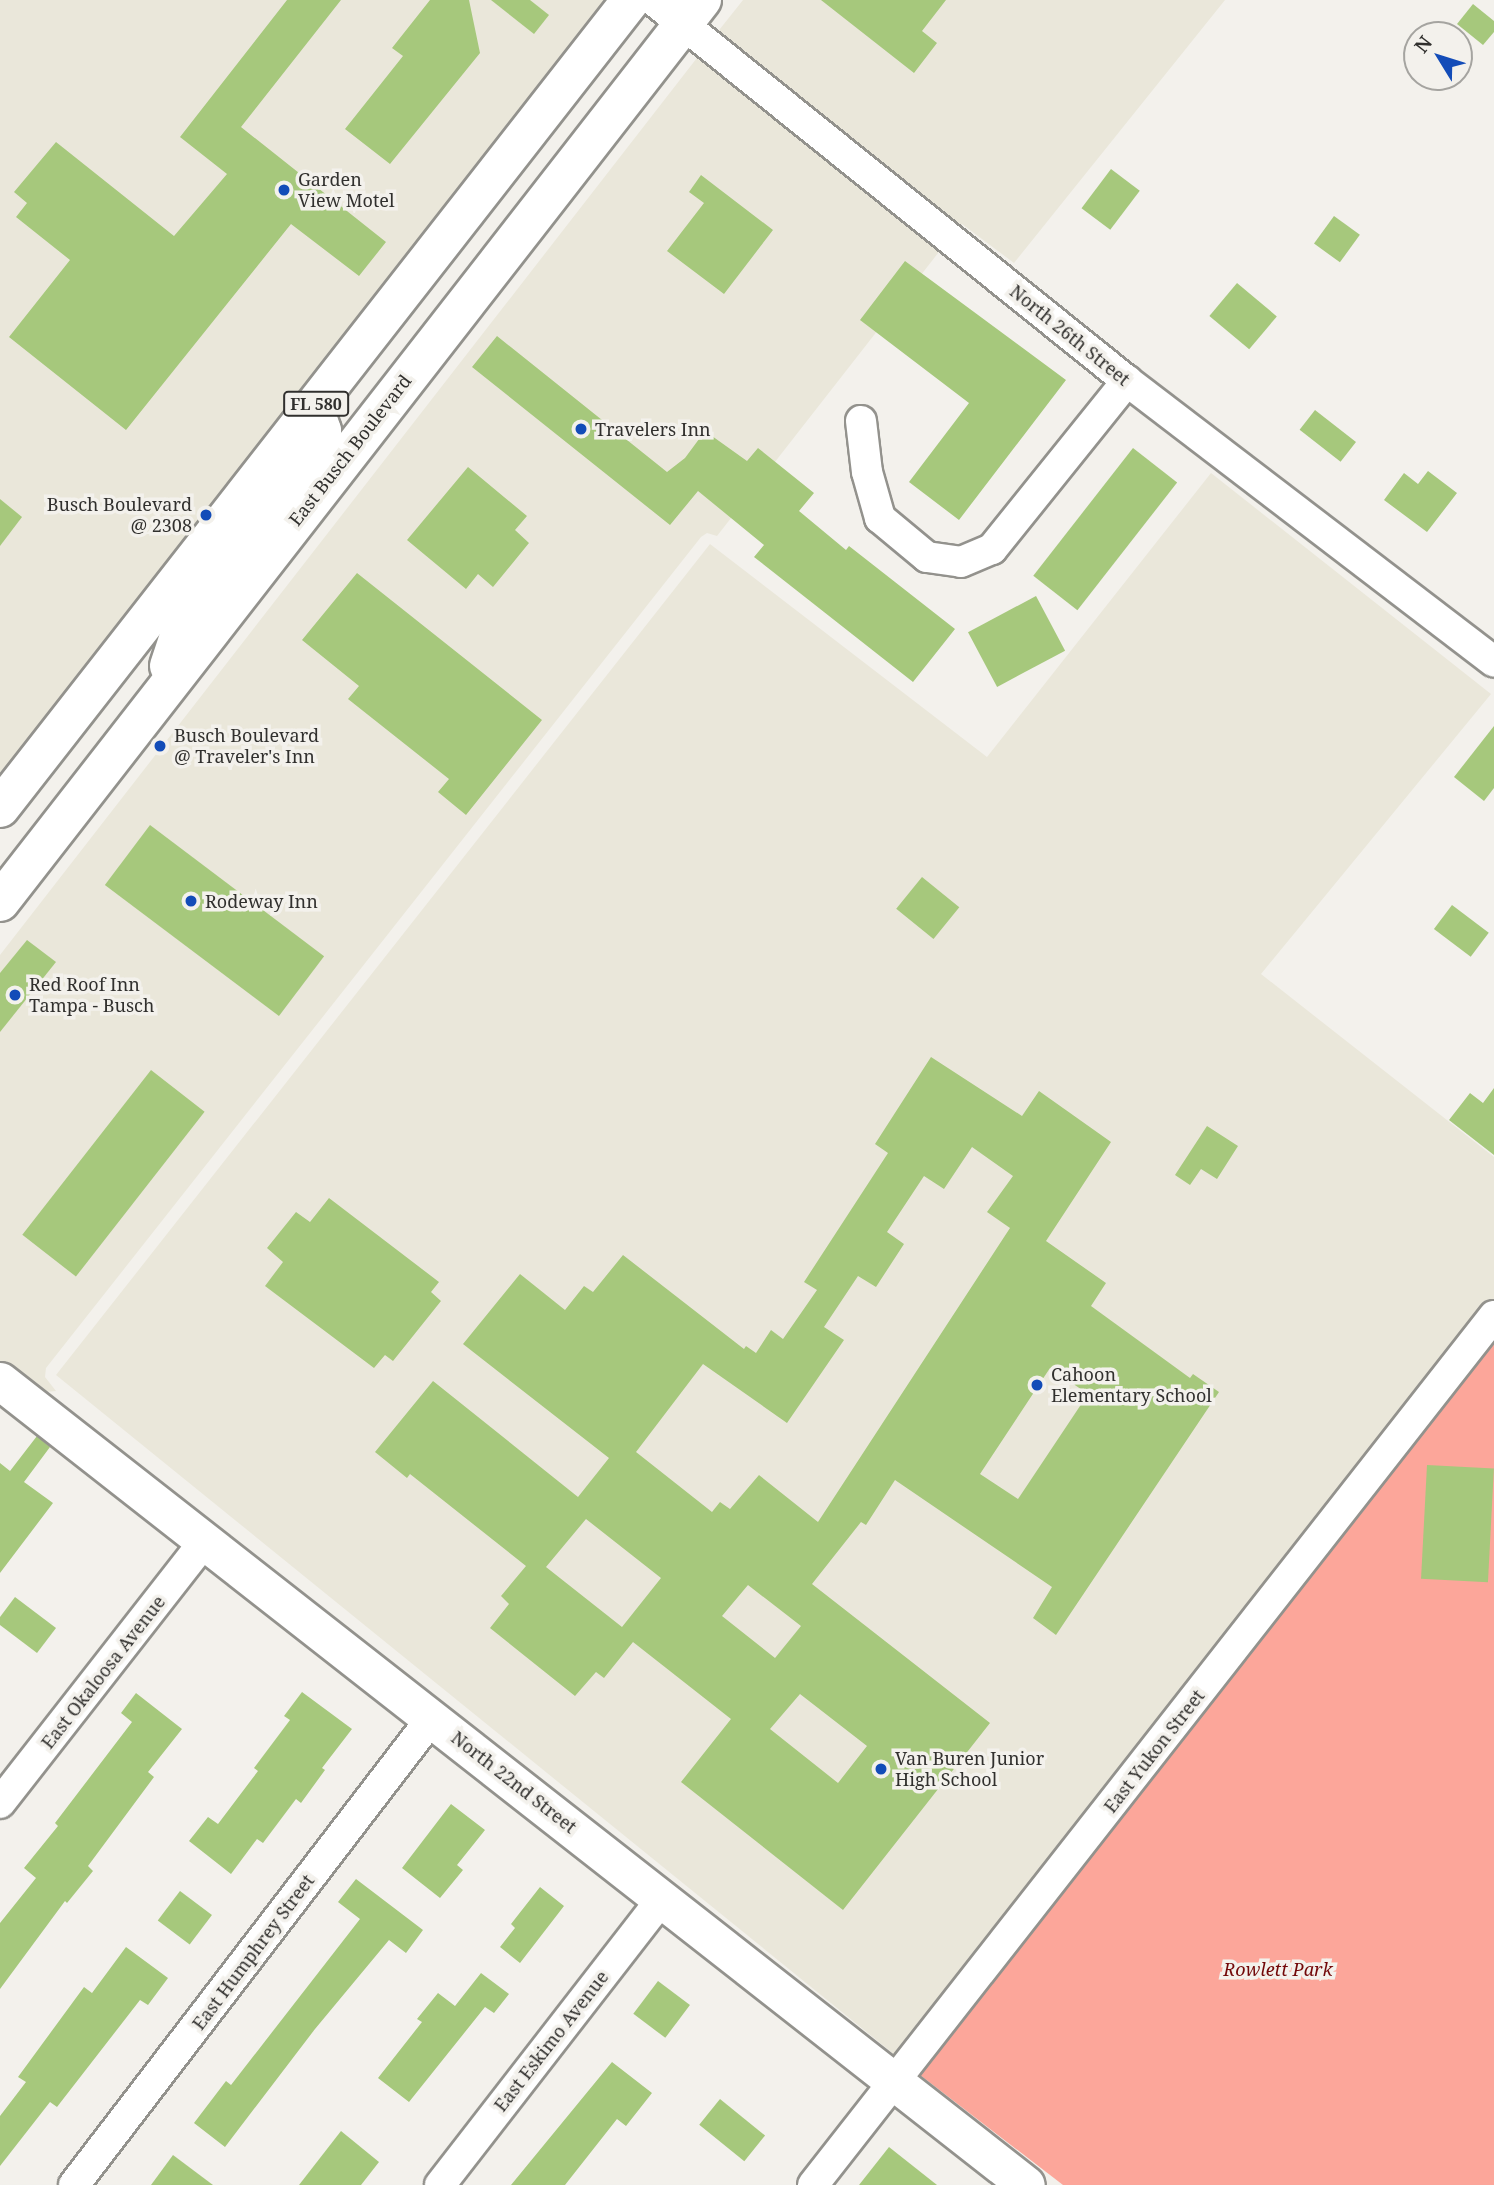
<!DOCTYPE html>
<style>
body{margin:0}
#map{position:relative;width:1494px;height:2185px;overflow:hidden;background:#f3f1ec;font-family:"Noto Serif",serif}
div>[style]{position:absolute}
.built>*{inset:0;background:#eae7da}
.green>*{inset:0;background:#fca69a}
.building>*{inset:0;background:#a6c87c;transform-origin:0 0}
.roads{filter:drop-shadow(2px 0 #93928d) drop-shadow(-2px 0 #93928d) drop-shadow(0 2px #93928d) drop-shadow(0 -2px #93928d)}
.minor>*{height:30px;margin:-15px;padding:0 15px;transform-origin:15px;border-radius:15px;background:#fff}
.tertiary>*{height:37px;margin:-18.5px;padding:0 18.5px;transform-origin:18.5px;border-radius:18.5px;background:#fff}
.primary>*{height:38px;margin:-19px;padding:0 19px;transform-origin:19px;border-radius:19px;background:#fff}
.dots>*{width:19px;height:19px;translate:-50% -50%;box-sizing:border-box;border:4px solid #f3f1ec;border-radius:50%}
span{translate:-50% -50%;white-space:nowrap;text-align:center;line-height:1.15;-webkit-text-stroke:7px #f3f1ec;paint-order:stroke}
.shield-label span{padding:2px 5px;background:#f3f1ec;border:2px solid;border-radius:5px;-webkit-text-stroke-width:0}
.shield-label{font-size:16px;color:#31302e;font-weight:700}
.poi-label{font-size:18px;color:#31302e}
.left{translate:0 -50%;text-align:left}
.right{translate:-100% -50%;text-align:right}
.street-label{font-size:18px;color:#31302e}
.park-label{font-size:18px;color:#720809;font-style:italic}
.north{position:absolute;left:1403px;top:21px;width:70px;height:70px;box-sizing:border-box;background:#f3f1ec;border:2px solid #a5a4a0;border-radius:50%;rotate:308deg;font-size:19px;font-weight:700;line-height:28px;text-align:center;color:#31302e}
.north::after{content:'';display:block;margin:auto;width:24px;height:32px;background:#134cb8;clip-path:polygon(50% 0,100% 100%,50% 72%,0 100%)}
</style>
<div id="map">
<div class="built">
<div style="clip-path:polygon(0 0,613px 0,0 786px)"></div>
<div style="clip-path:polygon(743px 0,1225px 0,1014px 263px,962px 224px,958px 229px,716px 34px)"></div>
<div style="clip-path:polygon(700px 54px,942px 248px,717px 536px,707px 533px,701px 537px,46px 1368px,45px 1377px,56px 1391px,35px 1393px,0 1365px,0 955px)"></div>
<div style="clip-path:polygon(1211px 473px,1491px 694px,1261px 974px,1494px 1157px,1494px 1299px,895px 2055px,56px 1375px,710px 544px,987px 757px)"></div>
</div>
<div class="green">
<div style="clip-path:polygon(1494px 1341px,1494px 2185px,1063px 2185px,920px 2075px)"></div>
</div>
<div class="building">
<div style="clip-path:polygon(287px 0,341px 0,241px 127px,386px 242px,359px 276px,291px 224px,126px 430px,9px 337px,70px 260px,16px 217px,27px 203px,14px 192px,56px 142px,174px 236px,227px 174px,180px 137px)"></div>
<div style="clip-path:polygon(430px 0,469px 0,480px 53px,390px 164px,345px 129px,403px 56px,392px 48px)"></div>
<div style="clip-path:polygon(491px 0,530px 0,549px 15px,534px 34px)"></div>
<div style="clip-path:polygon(821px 0,946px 0,922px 31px,937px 43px,914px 73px)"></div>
<div style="clip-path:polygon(1473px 4px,1494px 21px,1494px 32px,1483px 45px,1457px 24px)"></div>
<div style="left:1111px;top:169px;width:36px;height:49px;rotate:37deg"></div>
<div style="clip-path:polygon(701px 175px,773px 230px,724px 294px,667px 251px,704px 203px,689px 192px)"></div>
<div style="left:1334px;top:216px;width:32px;height:34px;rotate:36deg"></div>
<div style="clip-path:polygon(905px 261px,1066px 380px,959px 520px,909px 482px,969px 403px,860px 320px)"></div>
<div style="left:1237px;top:283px;width:52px;height:43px;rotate:40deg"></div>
<div style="clip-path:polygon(497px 336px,667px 472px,685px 458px,705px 431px,747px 461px,758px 448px,814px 493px,799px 511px,846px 550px,849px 546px,955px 629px,913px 682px,754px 557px,764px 545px,698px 491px,670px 525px,472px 367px)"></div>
<div style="left:1315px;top:410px;width:52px;height:25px;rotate:38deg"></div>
<div style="left:1133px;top:448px;width:56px;height:162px;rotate:38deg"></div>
<div style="clip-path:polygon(468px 467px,527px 516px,515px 530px,529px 543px,493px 587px,478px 574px,466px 589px,407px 540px)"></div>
<div style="clip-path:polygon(1428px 471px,1457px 493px,1427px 532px,1384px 500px,1404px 473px,1418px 484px)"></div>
<div style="clip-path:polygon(0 499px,22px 517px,0 546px)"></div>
<div style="clip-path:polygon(357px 573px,542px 720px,466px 815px,438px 792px,449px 779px,348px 699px,359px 686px,302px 640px)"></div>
<div style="left:1036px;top:596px;width:62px;height:77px;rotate:62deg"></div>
<div style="clip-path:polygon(1494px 726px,1494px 788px,1484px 801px,1454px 777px)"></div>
<div style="left:150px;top:825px;width:218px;height:75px;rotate:37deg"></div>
<div style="left:922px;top:877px;width:48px;height:41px;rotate:39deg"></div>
<div style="left:1452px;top:905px;width:46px;height:30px;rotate:37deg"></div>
<div style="clip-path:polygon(27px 940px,56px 962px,0 1032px,0 973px)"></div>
<div style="clip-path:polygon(evenodd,931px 1057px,1022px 1116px,1039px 1091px,1111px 1142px,1046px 1241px,1106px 1283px,1091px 1306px,1190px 1378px,1193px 1374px,1219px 1392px,1056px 1635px,1033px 1618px,1052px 1587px,895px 1480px,866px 1525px,861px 1522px,812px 1584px,990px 1723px,843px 1910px,681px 1782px,731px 1719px,633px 1642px,604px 1678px,596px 1672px,575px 1696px,490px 1628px,509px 1604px,501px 1596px,526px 1566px,410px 1474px,407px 1478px,375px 1452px,433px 1381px,578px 1497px,609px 1458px,463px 1344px,520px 1274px,565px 1310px,584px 1286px,593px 1292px,623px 1255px,744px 1349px,746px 1346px,756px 1353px,771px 1330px,783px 1339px,817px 1290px,804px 1282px,888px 1153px,875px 1144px,931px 1057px,972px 1147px,1013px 1176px,987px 1212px,1010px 1228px,818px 1522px,759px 1475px,730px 1509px,720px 1502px,712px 1512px,636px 1452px,703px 1364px,787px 1423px,844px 1340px,824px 1327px,858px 1276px,876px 1287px,904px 1244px,887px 1232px,924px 1176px,944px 1189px,972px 1147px,931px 1057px,1050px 1368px,1088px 1394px,1018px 1499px,980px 1474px,1050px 1368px,931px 1057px,586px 1519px,661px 1578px,622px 1627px,546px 1567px,586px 1519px,931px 1057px,748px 1585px,801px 1626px,775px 1658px,722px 1616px,748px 1585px,931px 1057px,800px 1694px,867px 1746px,838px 1783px,770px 1729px,800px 1694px)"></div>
<div style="left:151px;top:1070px;width:68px;height:209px;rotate:38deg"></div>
<div style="clip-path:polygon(1494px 1088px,1494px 1155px,1449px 1120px,1470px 1093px,1483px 1103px)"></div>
<div style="clip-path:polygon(1207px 1126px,1238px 1146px,1217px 1179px,1201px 1169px,1190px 1185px,1175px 1175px)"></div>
<div style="clip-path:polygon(329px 1198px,439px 1282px,431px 1292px,441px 1301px,393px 1361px,385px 1355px,374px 1368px,265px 1286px,283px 1262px,267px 1248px,296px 1212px,310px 1222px)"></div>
<div style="clip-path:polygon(37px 1436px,50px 1447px,24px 1482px,53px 1503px,0 1573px,0 1463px,10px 1471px)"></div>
<div style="left:1427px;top:1465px;width:67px;height:114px;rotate:3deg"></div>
<div style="clip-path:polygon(15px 1597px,56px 1628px,37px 1653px,0 1625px,0 1617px)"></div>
<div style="clip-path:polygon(302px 1692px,352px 1729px,322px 1768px,325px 1770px,301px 1803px,296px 1799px,263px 1843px,257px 1839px,231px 1874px,189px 1841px,208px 1817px,218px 1824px,258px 1771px,254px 1768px,290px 1720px,284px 1716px)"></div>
<div style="clip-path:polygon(136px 1693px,182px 1729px,148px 1772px,154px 1777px,88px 1866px,93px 1871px,67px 1903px,65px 1901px,0 1989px,0 1923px,36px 1878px,24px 1868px,58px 1826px,55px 1823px,132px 1722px,121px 1713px)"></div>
<div style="clip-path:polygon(451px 1804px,485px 1830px,457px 1865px,463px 1870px,440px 1898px,402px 1868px)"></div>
<div style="clip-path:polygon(356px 1879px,423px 1930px,406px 1953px,389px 1940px,315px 2029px,225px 2147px,194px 2123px,226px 2081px,231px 2085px,360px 1919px,338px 1902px)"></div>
<div style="clip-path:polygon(540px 1887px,564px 1906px,520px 1963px,500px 1947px,515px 1928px,511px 1924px)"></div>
<div style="left:180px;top:1891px;width:40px;height:37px;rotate:37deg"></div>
<div style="clip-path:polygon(126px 1947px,168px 1978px,148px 2005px,140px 2000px,57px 2107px,50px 2102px,0 2166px,0 2116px,26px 2082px,18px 2077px,84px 1987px,92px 1993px)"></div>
<div style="clip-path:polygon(481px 1973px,509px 1994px,494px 2013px,485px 2007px,409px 2102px,378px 2078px,422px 2022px,417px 2019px,438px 1993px,455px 2006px)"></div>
<div style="left:658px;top:1981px;width:40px;height:41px;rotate:37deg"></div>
<div style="clip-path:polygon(612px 2062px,652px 2093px,626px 2126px,617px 2119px,565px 2185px,511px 2185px)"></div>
<div style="left:720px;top:2099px;width:58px;height:33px;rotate:39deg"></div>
<div style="clip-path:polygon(341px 2131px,379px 2162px,361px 2185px,299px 2185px)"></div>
<div style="clip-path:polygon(889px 2147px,937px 2185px,859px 2185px)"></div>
<div style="clip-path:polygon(173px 2155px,213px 2185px,151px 2185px)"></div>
</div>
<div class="roads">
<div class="minor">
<div style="left:653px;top:0;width:608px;rotate:38.79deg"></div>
<div style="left:1127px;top:381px;width:462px;rotate:37.4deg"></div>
<div style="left:861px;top:421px;width:51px;rotate:83.3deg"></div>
<div style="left:867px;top:472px;width:48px;rotate:74.2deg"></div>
<div style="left:880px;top:518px;width:61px;rotate:39.7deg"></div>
<div style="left:927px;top:557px;width:34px;rotate:8deg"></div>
<div style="left:961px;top:562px;width:34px;rotate:-23deg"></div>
<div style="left:992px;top:549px;width:216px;rotate:-51.2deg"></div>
<div style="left:0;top:1803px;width:333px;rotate:-52deg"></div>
<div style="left:74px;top:2185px;width:588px;rotate:-52.53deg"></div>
<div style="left:440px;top:2185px;width:364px;rotate:-52.2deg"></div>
<div style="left:813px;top:2185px;width:1104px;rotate:-51.92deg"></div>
</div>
<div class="tertiary">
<div style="left:0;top:1381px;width:1303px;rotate:38.08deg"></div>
</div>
<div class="primary">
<div style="left:169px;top:666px;width:54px;rotate:-71.6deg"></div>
<div style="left:186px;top:615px;width:216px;rotate:-52.3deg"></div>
<div style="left:318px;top:444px;width:14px;rotate:-73deg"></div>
<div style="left:322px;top:431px;width:25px;rotate:-108deg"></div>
<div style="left:0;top:808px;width:1025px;rotate:-52.01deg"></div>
<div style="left:0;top:902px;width:1143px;rotate:-52.11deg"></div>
</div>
</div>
<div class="dots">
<div style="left:284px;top:190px;background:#134cb8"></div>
<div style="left:581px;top:429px;background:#134cb8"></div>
<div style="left:206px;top:515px;background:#134cb8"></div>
<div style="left:160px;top:746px;background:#134cb8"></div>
<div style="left:191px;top:901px;background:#134cb8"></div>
<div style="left:15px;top:995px;background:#134cb8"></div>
<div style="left:1037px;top:1385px;background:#134cb8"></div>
<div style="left:881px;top:1769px;background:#134cb8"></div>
</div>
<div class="shield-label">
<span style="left:316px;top:404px">FL 580</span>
</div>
<div class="poi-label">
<span class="left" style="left:298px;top:190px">Garden<br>View Motel</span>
<span class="left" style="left:595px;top:429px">Travelers Inn</span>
<span class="right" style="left:192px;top:515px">Busch Boulevard<br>@ 2308</span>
<span class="left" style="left:174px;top:746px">Busch Boulevard<br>@ Traveler's Inn</span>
<span class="left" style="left:205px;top:901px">Rodeway Inn</span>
<span class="left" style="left:29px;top:995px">Red Roof Inn<br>Tampa - Busch</span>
<span class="left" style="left:1051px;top:1385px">Cahoon<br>Elementary School</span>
<span class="left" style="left:895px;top:1769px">Van Buren Junior<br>High School</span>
</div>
<div class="street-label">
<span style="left:1070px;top:335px;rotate:39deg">North 26th Street</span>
<span style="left:350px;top:450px;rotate:-52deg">East Busch Boulevard</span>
<span style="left:103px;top:1672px;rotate:-52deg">East Okaloosa Avenue</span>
<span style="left:1154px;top:1751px;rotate:-52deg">East Yukon Street</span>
<span style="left:514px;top:1782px;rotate:38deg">North 22nd Street</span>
<span style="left:253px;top:1952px;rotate:-53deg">East Humphrey Street</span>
<span style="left:551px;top:2041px;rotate:-52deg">East Eskimo Avenue</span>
</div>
<div class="park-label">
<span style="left:1278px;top:1969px">Rowlett Park</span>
</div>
<div class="north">N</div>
</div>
